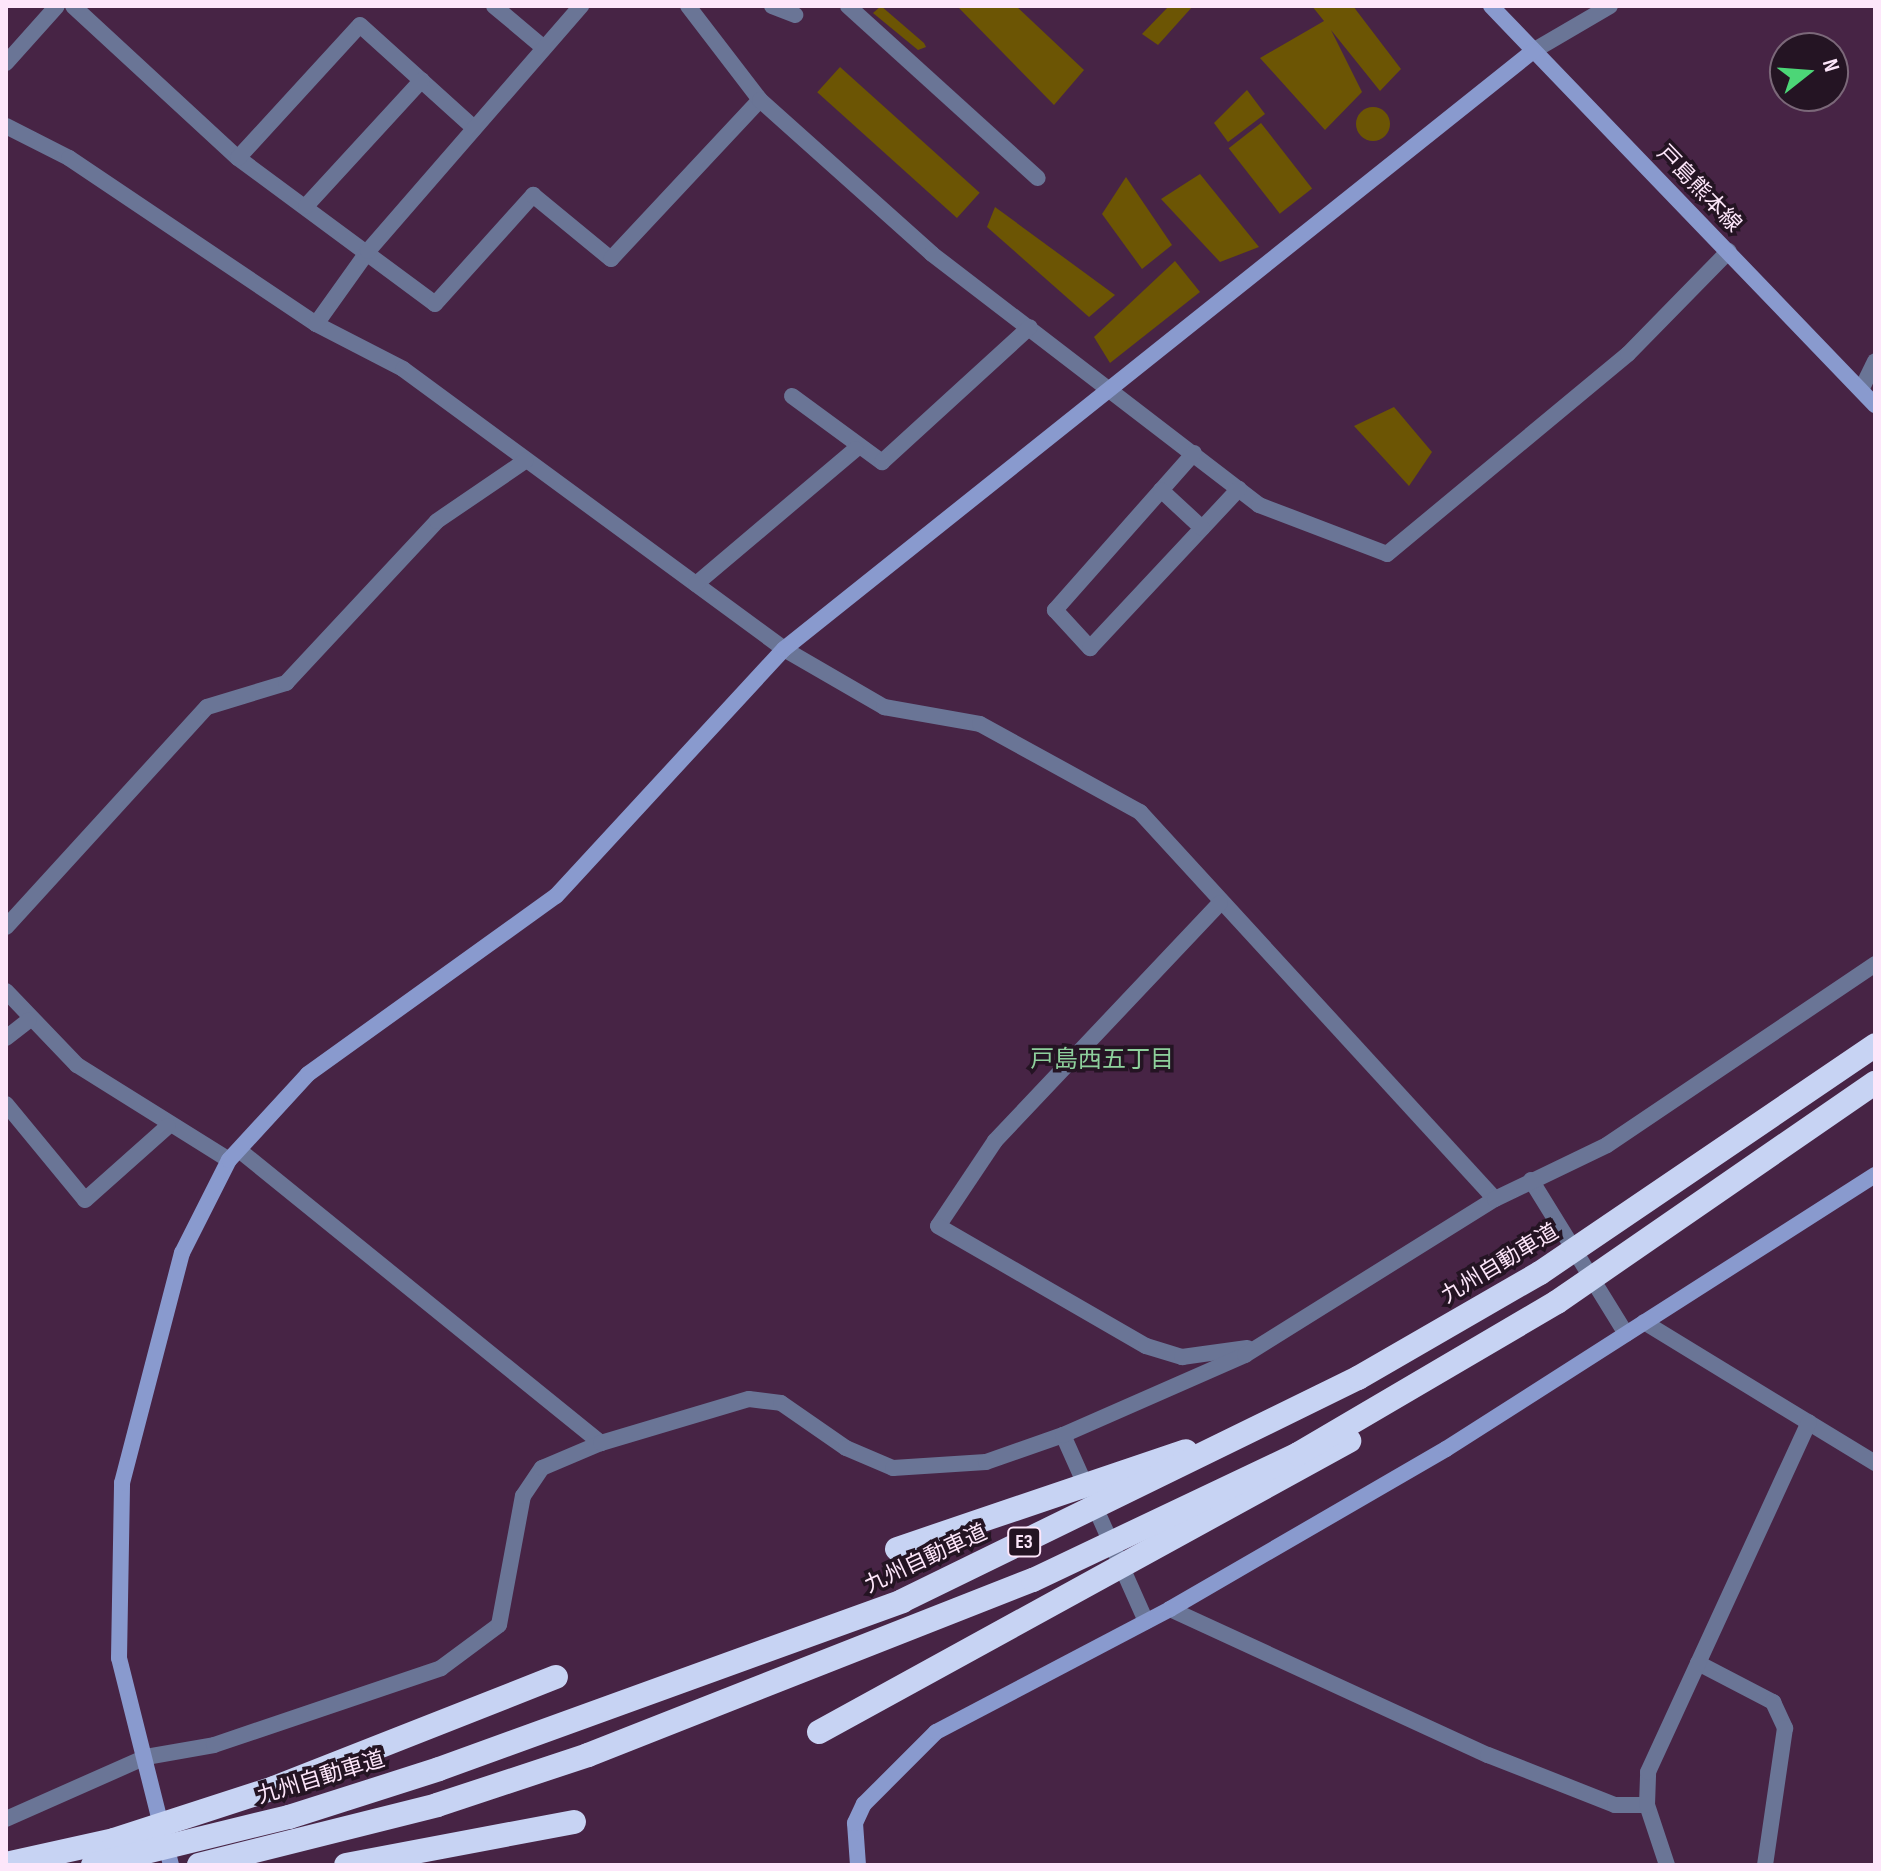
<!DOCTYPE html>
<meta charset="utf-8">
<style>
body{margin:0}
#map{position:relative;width:1881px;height:1871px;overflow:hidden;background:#472445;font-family:"Sofia Sans Condensed","Noto Sans JP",sans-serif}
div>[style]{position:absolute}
.green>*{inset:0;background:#6c5504;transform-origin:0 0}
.round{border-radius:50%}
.street>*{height:16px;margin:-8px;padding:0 8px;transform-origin:8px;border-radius:8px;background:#6a7596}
.secondary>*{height:16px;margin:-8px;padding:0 8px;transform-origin:8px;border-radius:8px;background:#899ace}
.highway>*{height:24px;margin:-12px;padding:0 12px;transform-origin:12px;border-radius:12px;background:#c7d3f3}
span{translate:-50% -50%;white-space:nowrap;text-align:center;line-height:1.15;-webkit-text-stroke:7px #241423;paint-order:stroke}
.shield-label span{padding:2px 6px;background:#241423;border:2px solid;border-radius:6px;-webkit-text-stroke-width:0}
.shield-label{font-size:20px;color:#fde6fa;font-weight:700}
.street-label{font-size:22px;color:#fde6fa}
.neighbourhood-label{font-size:24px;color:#8ed09c}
.frame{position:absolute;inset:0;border:8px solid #fde6fa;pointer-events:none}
.north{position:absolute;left:1769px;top:32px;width:80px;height:80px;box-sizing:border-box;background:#241423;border:2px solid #7b6879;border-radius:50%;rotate:73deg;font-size:22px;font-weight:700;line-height:32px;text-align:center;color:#fde6fa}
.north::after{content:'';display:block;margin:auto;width:28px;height:36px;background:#4cd677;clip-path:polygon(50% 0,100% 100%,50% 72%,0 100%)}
</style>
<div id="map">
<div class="green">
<div style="clip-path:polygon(881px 6px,924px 43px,926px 47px,918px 50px,873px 13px)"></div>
<div style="clip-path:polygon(957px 6px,1016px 6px,1084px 70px,1054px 105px)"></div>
<div style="clip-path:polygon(1169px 6px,1193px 6px,1158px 45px,1142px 34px)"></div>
<div style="clip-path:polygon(1312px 6px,1353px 6px,1401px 69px,1380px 91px,1331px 30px,1362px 92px,1325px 130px,1260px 58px,1324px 21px)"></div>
<div style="left:840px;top:67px;width:188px;height:34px;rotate:42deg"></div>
<div style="clip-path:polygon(1247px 90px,1265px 114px,1228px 142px,1214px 123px)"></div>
<div class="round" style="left:1356px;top:107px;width:34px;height:34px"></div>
<div style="left:1261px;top:123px;width:83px;height:41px;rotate:52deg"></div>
<div style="clip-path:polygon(1200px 174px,1259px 247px,1220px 262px,1161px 199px)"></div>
<div style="clip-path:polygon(1126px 177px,1172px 245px,1142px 269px,1102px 214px)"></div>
<div style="clip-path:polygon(995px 207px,1115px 295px,1089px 317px,987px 227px)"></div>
<div style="clip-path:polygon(1175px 261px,1200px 292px,1110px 363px,1094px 337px)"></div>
<div style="clip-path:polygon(1394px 407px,1432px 452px,1409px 486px,1354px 426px)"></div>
</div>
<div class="street">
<div style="left:73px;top:6px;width:224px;rotate:42.7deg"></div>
<div style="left:238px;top:158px;width:245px;rotate:36.5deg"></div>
<div style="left:435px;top:304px;width:147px;rotate:-48deg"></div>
<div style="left:533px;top:195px;width:101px;rotate:39.4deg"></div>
<div style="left:611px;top:259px;width:218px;rotate:-46.9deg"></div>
<div style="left:494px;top:6px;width:65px;rotate:40deg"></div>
<div style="left:688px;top:6px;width:118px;rotate:52.5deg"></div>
<div style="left:760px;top:100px;width:231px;rotate:41.8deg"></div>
<div style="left:932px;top:254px;width:412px;rotate:37.5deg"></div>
<div style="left:1259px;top:505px;width:137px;rotate:20.9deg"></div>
<div style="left:1387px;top:554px;width:313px;rotate:-39.7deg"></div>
<div style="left:1628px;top:354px;width:144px;rotate:-45.6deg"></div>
<div style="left:772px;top:6px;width:25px;rotate:21deg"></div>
<div style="left:848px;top:6px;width:256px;rotate:42.2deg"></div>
<div style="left:1533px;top:51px;width:89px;rotate:-30.3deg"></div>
<div style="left:6px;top:63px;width:76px;rotate:-48.2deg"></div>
<div style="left:6px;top:126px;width:71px;rotate:26.9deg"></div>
<div style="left:69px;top:158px;width:298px;rotate:33.9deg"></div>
<div style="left:316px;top:324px;width:98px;rotate:27.3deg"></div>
<div style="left:403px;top:369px;width:473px;rotate:36.3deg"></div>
<div style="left:784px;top:649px;width:116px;rotate:30.1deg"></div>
<div style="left:884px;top:707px;width:97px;rotate:10deg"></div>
<div style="left:980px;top:724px;width:183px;rotate:28.8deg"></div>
<div style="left:1140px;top:812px;width:525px;rotate:47.47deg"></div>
<div style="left:238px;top:158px;width:180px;rotate:-47.5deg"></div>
<div style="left:360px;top:25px;width:154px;rotate:42.1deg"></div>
<div style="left:306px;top:206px;width:171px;rotate:-47.4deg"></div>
<div style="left:316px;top:324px;width:90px;rotate:-54.5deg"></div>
<div style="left:368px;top:251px;width:325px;rotate:-49deg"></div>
<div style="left:1861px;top:390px;width:32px;rotate:-64deg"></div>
<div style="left:792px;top:396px;width:112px;rotate:36.3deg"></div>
<div style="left:882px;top:462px;width:200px;rotate:-42.4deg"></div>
<div style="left:1194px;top:453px;width:210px;rotate:131.5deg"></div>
<div style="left:1055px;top:610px;width:52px;rotate:47.4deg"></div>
<div style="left:1090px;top:648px;width:218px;rotate:-46.9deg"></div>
<div style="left:1161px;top:490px;width:56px;rotate:42.8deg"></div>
<div style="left:696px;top:584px;width:209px;rotate:-40.2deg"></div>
<div style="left:1220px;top:903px;width:328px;rotate:133.4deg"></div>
<div style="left:995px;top:1141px;width:102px;rotate:123.8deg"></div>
<div style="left:938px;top:1226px;width:240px;rotate:30deg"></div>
<div style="left:1146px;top:1346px;width:38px;rotate:17deg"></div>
<div style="left:1182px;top:1357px;width:66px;rotate:-7.9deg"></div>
<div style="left:6px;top:927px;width:298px;rotate:-47.6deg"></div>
<div style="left:207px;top:707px;width:83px;rotate:-16.9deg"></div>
<div style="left:286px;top:683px;width:221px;rotate:-47deg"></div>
<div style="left:437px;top:521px;width:107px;rotate:-34.3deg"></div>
<div style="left:6px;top:991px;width:103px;rotate:46.2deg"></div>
<div style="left:77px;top:1065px;width:179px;rotate:32deg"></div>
<div style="left:6px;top:1038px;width:29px;rotate:-38deg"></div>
<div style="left:6px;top:1104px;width:124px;rotate:50.5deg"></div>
<div style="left:85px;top:1200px;width:111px;rotate:-41.7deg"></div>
<div style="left:239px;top:1150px;width:466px;rotate:39deg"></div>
<div style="left:1531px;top:1180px;width:181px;rotate:58.3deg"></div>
<div style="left:1644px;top:1322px;width:271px;rotate:31.4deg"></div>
<div style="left:1063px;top:1435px;width:204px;rotate:66deg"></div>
<div style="left:1170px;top:1609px;width:350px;rotate:24.7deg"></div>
<div style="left:1488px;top:1755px;width:136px;rotate:21.5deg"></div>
<div style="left:1615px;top:1805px;width:32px"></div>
<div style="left:1698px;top:1663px;width:85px;rotate:27.5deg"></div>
<div style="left:1773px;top:1702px;width:29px;rotate:65deg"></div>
<div style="left:1785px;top:1728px;width:138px;rotate:98.3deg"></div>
<div style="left:6px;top:1819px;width:153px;rotate:-23.9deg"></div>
<div style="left:146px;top:1757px;width:69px;rotate:-10deg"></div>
<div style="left:214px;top:1745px;width:240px;rotate:-18.7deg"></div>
<div style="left:441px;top:1668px;width:72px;rotate:-36.6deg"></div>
<div style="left:499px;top:1625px;width:131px;rotate:-79.5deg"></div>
<div style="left:523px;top:1496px;width:34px;rotate:-56deg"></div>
<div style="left:542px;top:1468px;width:64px;rotate:-23deg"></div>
<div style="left:601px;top:1443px;width:154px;rotate:-16.6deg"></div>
<div style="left:749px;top:1399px;width:32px;rotate:7deg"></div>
<div style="left:781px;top:1403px;width:79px;rotate:34.7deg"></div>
<div style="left:846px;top:1448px;width:51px;rotate:23.1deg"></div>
<div style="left:893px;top:1468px;width:93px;rotate:-3.7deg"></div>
<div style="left:986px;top:1462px;width:82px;rotate:-19.3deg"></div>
<div style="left:1063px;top:1435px;width:199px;rotate:-23.7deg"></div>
<div style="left:1245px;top:1355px;width:295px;rotate:-32deg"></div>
<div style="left:1495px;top:1199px;width:124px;rotate:-25.7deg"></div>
<div style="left:1607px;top:1145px;width:323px;rotate:-34deg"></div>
<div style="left:1667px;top:1865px;width:63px;rotate:-108.4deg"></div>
<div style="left:1647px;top:1805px;width:33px;rotate:-88deg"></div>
<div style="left:1648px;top:1772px;width:385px;rotate:-65.3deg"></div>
</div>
<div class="secondary">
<div style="left:1491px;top:6px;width:554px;rotate:46.1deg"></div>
<div style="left:171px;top:1865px;width:213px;rotate:-104.1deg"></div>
<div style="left:119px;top:1658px;width:175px;rotate:-89deg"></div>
<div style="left:122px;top:1483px;width:238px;rotate:-75.4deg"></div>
<div style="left:182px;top:1253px;width:104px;rotate:-63.2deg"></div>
<div style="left:229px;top:1160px;width:117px;rotate:-47.4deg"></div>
<div style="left:308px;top:1074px;width:305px;rotate:-35.7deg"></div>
<div style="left:556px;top:896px;width:336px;rotate:-47.3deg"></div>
<div style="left:784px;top:649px;width:958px;rotate:-38.6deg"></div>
<div style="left:858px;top:1865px;width:42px;rotate:-94.1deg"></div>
<div style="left:855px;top:1823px;width:21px;rotate:-65deg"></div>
<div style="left:864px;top:1804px;width:102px;rotate:-45deg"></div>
<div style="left:936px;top:1732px;width:264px;rotate:-27.7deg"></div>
<div style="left:1170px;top:1609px;width:319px;rotate:-30.1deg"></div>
<div style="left:1446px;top:1449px;width:509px;rotate:-32.57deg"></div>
</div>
<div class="highway">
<div style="left:897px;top:1549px;width:305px;rotate:-18.7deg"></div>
<div style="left:819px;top:1732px;width:605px;rotate:-28.77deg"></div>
<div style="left:6px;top:1864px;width:111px;rotate:-12.5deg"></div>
<div style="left:114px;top:1840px;width:168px;rotate:-18deg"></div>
<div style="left:274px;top:1788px;width:303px;rotate:-21.5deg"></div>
<div style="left:93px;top:1865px;width:202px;rotate:-13.8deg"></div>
<div style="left:289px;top:1817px;width:157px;rotate:-17.7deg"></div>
<div style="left:439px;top:1769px;width:493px;rotate:-19.9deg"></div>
<div style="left:902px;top:1601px;width:508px;rotate:-26.06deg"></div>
<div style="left:1358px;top:1378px;width:210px;rotate:-30deg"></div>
<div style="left:1540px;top:1273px;width:405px;rotate:-34.2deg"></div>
<div style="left:199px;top:1865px;width:245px;rotate:-14.1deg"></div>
<div style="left:437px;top:1805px;width:159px;rotate:-18.3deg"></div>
<div style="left:588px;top:1755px;width:478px;rotate:-21.5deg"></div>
<div style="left:1033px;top:1580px;width:293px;rotate:-25.4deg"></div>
<div style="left:1298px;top:1454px;width:300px;rotate:-30.4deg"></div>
<div style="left:1557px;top:1302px;width:386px;rotate:-34.6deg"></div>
<div style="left:346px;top:1865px;width:232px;rotate:-10.7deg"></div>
</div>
<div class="shield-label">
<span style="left:1024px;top:1542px">E3</span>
</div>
<div class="street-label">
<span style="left:1699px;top:189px;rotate:46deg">戸島熊本線</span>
<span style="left:1500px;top:1264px;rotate:-31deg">九州自動車道</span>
<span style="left:926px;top:1559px;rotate:-25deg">九州自動車道</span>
<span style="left:321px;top:1778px;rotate:-17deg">九州自動車道</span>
</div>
<div class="neighbourhood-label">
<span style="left:1102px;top:1060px">戸島西五丁目</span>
</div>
<div class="frame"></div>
<div class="north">N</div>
</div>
